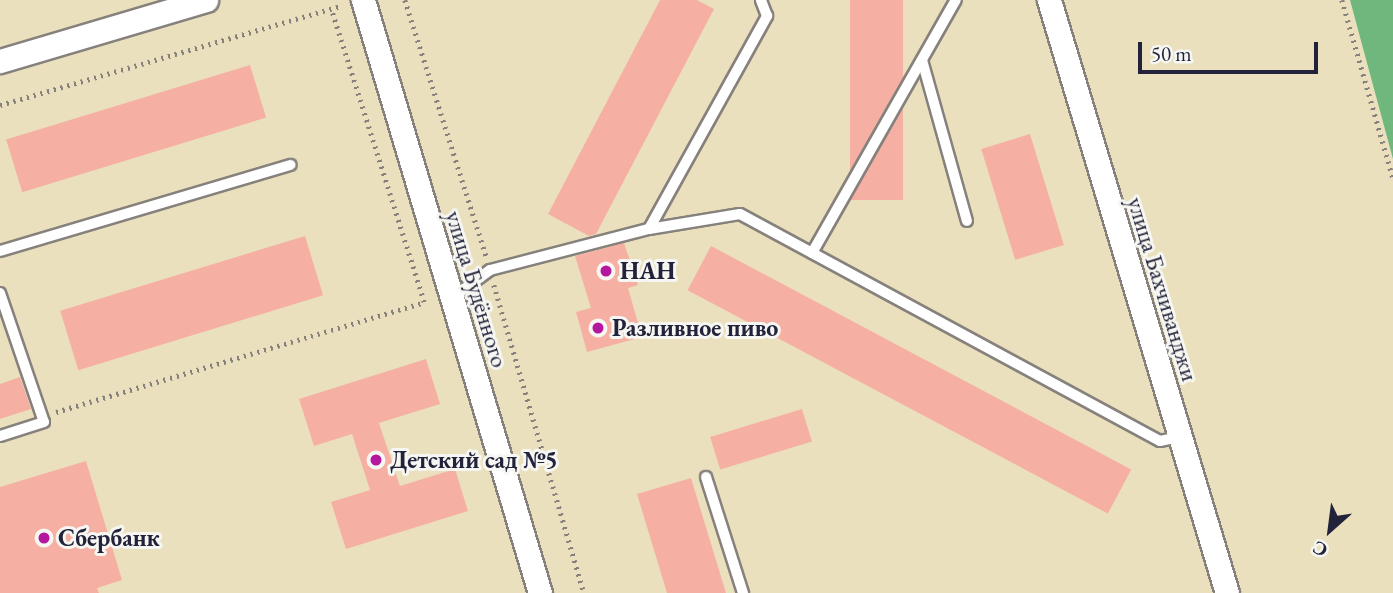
<!DOCTYPE html>
<meta charset="utf-8">
<style>
body{margin:0}
#map{position:relative;width:1393px;height:593px;overflow:hidden;background:#eae0bd;font-family:"EB Garamond",serif}
div>[style]{position:absolute}
.forest>*{inset:0;background:#70b77d}
.building>*{inset:0;background:#f6b0a3;transform-origin:0 0}
.path>*{height:4.5px;margin-top:-2.25px;transform-origin:0;background:repeating-linear-gradient(90deg,#86817c 0 2px,transparent 0 7px)}
.roads{filter:drop-shadow(2px 0 #86817c) drop-shadow(-2px 0 #86817c) drop-shadow(0 2px #86817c) drop-shadow(0 -2px #86817c)}
.service>*{height:10px;margin:-5px;padding:0 5px;transform-origin:5px;border-radius:5px;background:#fff}
.minor>*{height:23px;margin:-11.5px;padding:0 11.5px;transform-origin:11.5px;border-radius:11.5px;background:#fff}
.dots>*{width:19px;height:19px;translate:-50% -50%;box-sizing:border-box;border:4px solid #f6f6f2;border-radius:50%}
span{translate:-50% -50%;white-space:nowrap;text-align:center;line-height:1.15;-webkit-text-stroke:6px #f6f6f2;paint-order:stroke}
.poi-label{font-size:24px;color:#22223b;font-weight:700}
.left{translate:0 -50%;text-align:left}
.street-label{font-size:24px;color:#22223b}
.north{position:absolute;left:1295px;top:495px;width:70px;height:70px;-webkit-text-stroke:5px #f6f6f2;paint-order:stroke;rotate:208deg;font-size:19px;font-weight:700;line-height:28px;text-align:center;color:#22223b}
.north::after{content:'';display:block;margin:auto;width:24px;height:32px;background:#22223b;clip-path:polygon(50% 0,100% 100%,50% 72%,0 100%)}
.scale{position:absolute;left:1138px;top:42px;width:180px;height:32px;box-sizing:border-box;border:4px solid #22223b;border-top:0;padding-left:9px;font-size:21px;line-height:24px;white-space:nowrap;color:#22223b;-webkit-text-stroke:5px #f6f6f2;paint-order:stroke}
</style>
<div id="map">
<div class="forest">
<div style="clip-path:polygon(1350px 0,1393px 0,1393px 159px)"></div>
</div>
<div class="building">
<div style="clip-path:polygon(660px 0,697px 0,714px 9px,596px 234px,589px 236px,548px 214px)"></div>
<div style="left:850px;top:0;width:53px;height:200px"></div>
<div style="left:250px;top:65px;width:55px;height:255px;rotate:73deg"></div>
<div style="left:1030px;top:134px;width:116px;height:51px;rotate:73deg"></div>
<div style="left:305px;top:236px;width:62px;height:256px;rotate:73deg"></div>
<div style="clip-path:polygon(624px 243px,638px 285px,628px 288px,642px 337px,587px 352px,576px 312px,591px 308px,575px 256px)"></div>
<div style="left:711px;top:246px;width:476px;height:50px;rotate:28deg"></div>
<div style="clip-path:polygon(426px 359px,440px 404px,379px 423px,400px 486px,455px 469px,468px 511px,346px 549px,331px 502px,370px 490px,352px 434px,314px 446px,299px 399px)"></div>
<div style="clip-path:polygon(20px 377px,31px 409px,0 419px,0 384px)"></div>
<div style="left:802px;top:409px;width:34px;height:96px;rotate:73deg"></div>
<div style="clip-path:polygon(86px 461px,122px 580px,97px 588px,99px 593px,0 593px,0 487px)"></div>
<div style="clip-path:polygon(691px 478px,726px 593px,667px 593px,637px 494px)"></div>
</div>
<div class="path">
<div style="left:405px;top:0;width:269px;rotate:72.4deg"></div>
<div style="left:1342px;top:0;width:185px;rotate:74deg"></div>
<div style="left:0;top:105px;width:355px;rotate:-16.2deg"></div>
<div style="left:494px;top:285px;width:321px;rotate:73.7deg"></div>
<div style="left:56px;top:412px;width:384px;rotate:-16.6deg"></div>
<div style="left:424px;top:302px;width:307px;rotate:-107.6deg"></div>
</div>
<div class="roads">
<div class="service">
<div style="left:922px;top:60px;width:167px;rotate:74.4deg"></div>
<div style="left:649px;top:229px;width:244px;rotate:-61deg"></div>
<div style="left:767px;top:16px;width:17px;rotate:-111deg"></div>
<div style="left:0;top:251px;width:303px;rotate:-16.5deg"></div>
<div style="left:812px;top:253px;width:291px;rotate:-60.4deg"></div>
<div style="left:0;top:293px;width:136px;rotate:71.2deg"></div>
<div style="left:44px;top:422px;width:46px;rotate:162.3deg"></div>
<div style="left:452px;top:298px;width:47px;rotate:-36.4deg"></div>
<div style="left:490px;top:270px;width:164px;rotate:-14.5deg"></div>
<div style="left:649px;top:229px;width:92px;rotate:-9.4deg"></div>
<div style="left:740px;top:214px;width:477px;rotate:28.4deg"></div>
<div style="left:1160px;top:441px;width:19px;rotate:-12deg"></div>
<div style="left:706px;top:477px;width:122px;rotate:72.3deg"></div>
</div>
<div class="minor">
<div style="left:363px;top:0;width:619px;rotate:73.38deg"></div>
<div style="left:1049px;top:0;width:619px;rotate:73.29deg"></div>
<div style="left:0;top:61px;width:215px;rotate:-16.5deg"></div>
</div>
</div>
<div class="dots">
<div style="left:606px;top:271px;background:#b5179e"></div>
<div style="left:598px;top:328px;background:#b5179e"></div>
<div style="left:376px;top:460px;background:#b5179e"></div>
<div style="left:44px;top:538px;background:#b5179e"></div>
</div>
<div class="poi-label">
<span class="left" style="left:620px;top:271px">НАН</span>
<span class="left" style="left:612px;top:328px">Разливное пиво</span>
<span class="left" style="left:390px;top:460px">Детский сад №5</span>
<span class="left" style="left:58px;top:538px">Сбербанк</span>
</div>
<div class="street-label">
<span style="left:477px;top:289px;rotate:73deg">улица Будённого</span>
<span style="left:1163px;top:289px;rotate:73deg">улица Бахчиванджи</span>
</div>
<div class="north">С</div>
<div class="scale">50 m</div>
</div>
